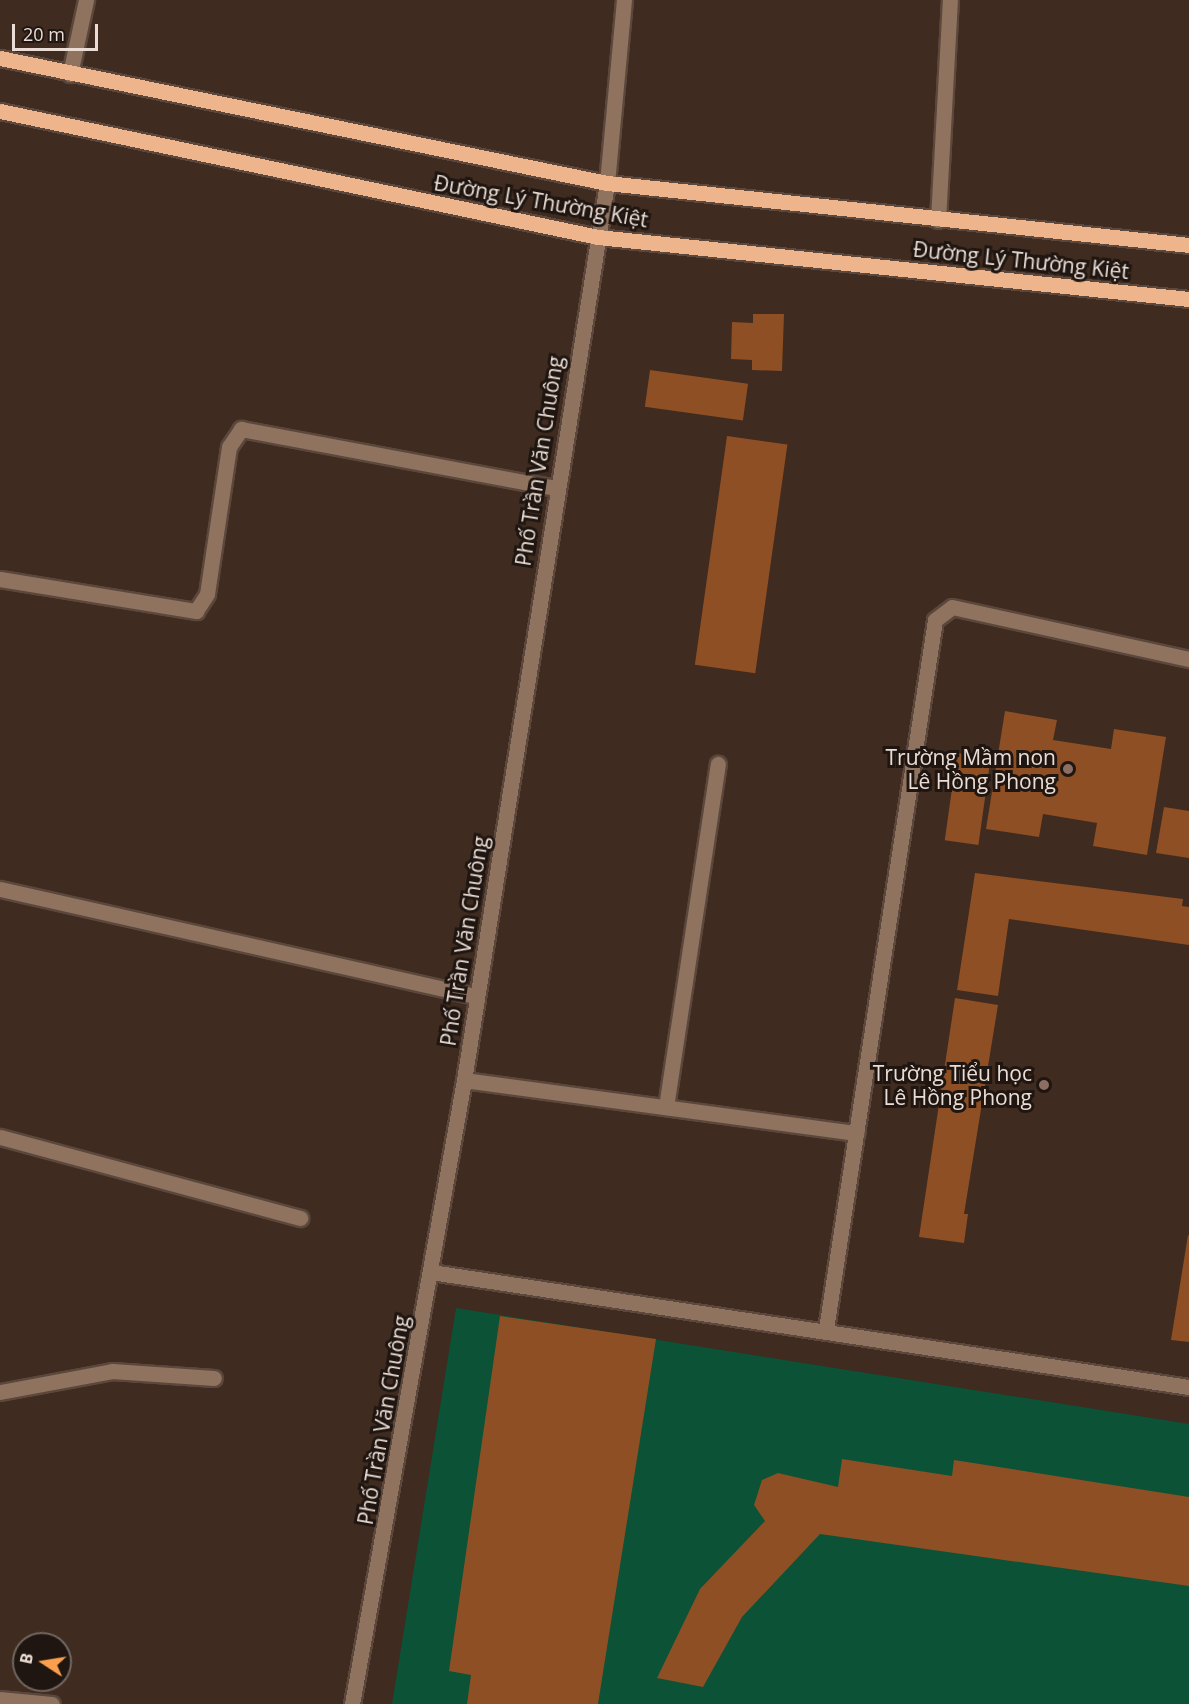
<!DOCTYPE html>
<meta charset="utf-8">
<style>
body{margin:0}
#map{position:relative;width:1189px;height:1704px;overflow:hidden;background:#3f2b1f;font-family:"Open Sans",sans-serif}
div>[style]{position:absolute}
.green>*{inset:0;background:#0b5237}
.building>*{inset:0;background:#8e4f24;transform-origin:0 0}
.roads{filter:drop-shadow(2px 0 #5b473c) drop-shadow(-2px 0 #5b473c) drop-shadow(0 2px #5b473c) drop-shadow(0 -2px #5b473c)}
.minor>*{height:15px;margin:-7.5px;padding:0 7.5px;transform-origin:7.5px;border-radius:7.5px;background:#8f735f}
.major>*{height:15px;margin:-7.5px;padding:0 7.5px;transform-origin:7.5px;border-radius:7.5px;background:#eeb58c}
.dots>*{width:16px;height:16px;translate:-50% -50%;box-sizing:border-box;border:3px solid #1f1611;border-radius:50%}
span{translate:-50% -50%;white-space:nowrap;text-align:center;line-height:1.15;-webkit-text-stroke:6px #1f1611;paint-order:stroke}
.street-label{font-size:21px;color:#ebddd5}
.poi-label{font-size:21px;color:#ebddd5}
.right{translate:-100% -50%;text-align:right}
.north{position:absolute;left:12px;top:1632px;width:60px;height:60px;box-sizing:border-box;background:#1f1611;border:2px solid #71665f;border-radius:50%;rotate:282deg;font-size:16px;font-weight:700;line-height:24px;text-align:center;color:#ebddd5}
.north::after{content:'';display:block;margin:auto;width:21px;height:27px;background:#fa9f4e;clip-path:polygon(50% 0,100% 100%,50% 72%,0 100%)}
.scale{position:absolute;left:12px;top:24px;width:86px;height:27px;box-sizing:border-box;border:3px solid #ebddd5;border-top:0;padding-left:8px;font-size:18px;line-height:21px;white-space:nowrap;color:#ebddd5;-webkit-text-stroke:4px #1f1611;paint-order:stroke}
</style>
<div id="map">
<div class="green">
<div style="clip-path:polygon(456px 1308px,1189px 1424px,1189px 1704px,392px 1704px)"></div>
</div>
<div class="building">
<div style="clip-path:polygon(753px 314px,784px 314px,782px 371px,752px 370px,752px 360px,731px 359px,732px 322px,753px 323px)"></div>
<div style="left:650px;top:370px;width:99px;height:37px;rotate:8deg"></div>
<div style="left:727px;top:436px;width:61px;height:231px;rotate:8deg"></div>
<div style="clip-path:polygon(1005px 711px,1057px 720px,1053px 740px,1111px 749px,1114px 729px,1166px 737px,1147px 855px,1093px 846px,1097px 823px,1043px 814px,1039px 837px,986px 829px)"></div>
<div style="left:957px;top:753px;width:34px;height:88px;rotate:8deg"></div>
<div style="clip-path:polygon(1164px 807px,1189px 811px,1189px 858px,1156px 853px)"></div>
<div style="clip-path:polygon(975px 873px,1183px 899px,1182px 906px,1189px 907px,1189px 945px,1009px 919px,998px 996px,957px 990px)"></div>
<div style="clip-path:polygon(955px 998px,998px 1005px,964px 1214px,968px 1214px,964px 1243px,919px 1237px)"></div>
<div style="clip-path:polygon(1188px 1235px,1189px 1236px,1189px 1342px,1171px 1340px)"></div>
<div style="clip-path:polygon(500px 1316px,656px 1339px,598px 1704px,467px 1704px,471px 1675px,449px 1671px)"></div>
<div style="clip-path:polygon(842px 1459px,952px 1476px,954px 1460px,1189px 1497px,1189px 1586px,820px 1534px,742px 1617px,703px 1687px,657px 1678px,700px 1589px,765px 1521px,754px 1505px,762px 1480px,778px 1473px,838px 1487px)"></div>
</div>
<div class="roads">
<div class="minor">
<div style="left:70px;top:74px;width:76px;rotate:-77.8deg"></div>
<div style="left:938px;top:220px;width:220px;rotate:-86.9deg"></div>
<div style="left:0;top:579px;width:199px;rotate:9.3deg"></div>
<div style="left:196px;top:611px;width:20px;rotate:-57deg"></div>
<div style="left:207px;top:594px;width:149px;rotate:-81.5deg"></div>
<div style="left:229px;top:447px;width:22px;rotate:-56deg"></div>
<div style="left:241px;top:429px;width:319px;rotate:10.6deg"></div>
<div style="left:0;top:889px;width:488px;rotate:12.7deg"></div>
<div style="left:464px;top:1080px;width:396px;rotate:7.7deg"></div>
<div style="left:666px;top:1107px;width:347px;rotate:-81.4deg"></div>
<div style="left:0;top:1137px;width:311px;rotate:15.1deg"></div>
<div style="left:431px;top:1272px;width:767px;rotate:8.63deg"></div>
<div style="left:826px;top:1329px;width:717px;rotate:-81.26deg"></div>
<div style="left:935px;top:620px;width:21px;rotate:-37deg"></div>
<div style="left:952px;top:607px;width:243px;rotate:12.4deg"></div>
<div style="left:0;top:1392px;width:114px;rotate:-10.6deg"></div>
<div style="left:112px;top:1371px;width:102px;rotate:3.9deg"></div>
<div style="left:0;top:1699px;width:52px;rotate:5.5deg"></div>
<div style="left:352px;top:1704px;width:634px;rotate:-79.82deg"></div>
<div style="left:464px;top:1080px;width:908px;rotate:-80.94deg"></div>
<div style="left:607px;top:183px;width:184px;rotate:-84.7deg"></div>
</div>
<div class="major">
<div style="left:0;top:58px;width:620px;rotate:11.64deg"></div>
<div style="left:607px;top:183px;width:585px;rotate:6.08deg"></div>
<div style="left:0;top:111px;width:611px;rotate:11.9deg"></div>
<div style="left:598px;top:237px;width:594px;rotate:5.99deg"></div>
</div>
</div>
<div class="dots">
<div style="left:1068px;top:769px;background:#8d6e63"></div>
<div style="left:1044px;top:1085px;background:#8d6e63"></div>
</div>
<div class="street-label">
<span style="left:541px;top:201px;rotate:10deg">Đường Lý Thường Kiệt</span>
<span style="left:1021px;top:260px;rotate:6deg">Đường Lý Thường Kiệt</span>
<span style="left:539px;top:461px;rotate:-81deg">Phố Trần Văn Chuông</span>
<span style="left:464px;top:941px;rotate:-81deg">Phố Trần Văn Chuông</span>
<span style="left:383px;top:1420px;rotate:-80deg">Phố Trần Văn Chuông</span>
</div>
<div class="poi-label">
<span class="right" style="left:1056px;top:769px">Trường Mầm non<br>Lê Hồng Phong</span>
<span class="right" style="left:1032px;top:1085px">Trường Tiểu học<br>Lê Hồng Phong</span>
</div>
<div class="north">B</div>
<div class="scale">20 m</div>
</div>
